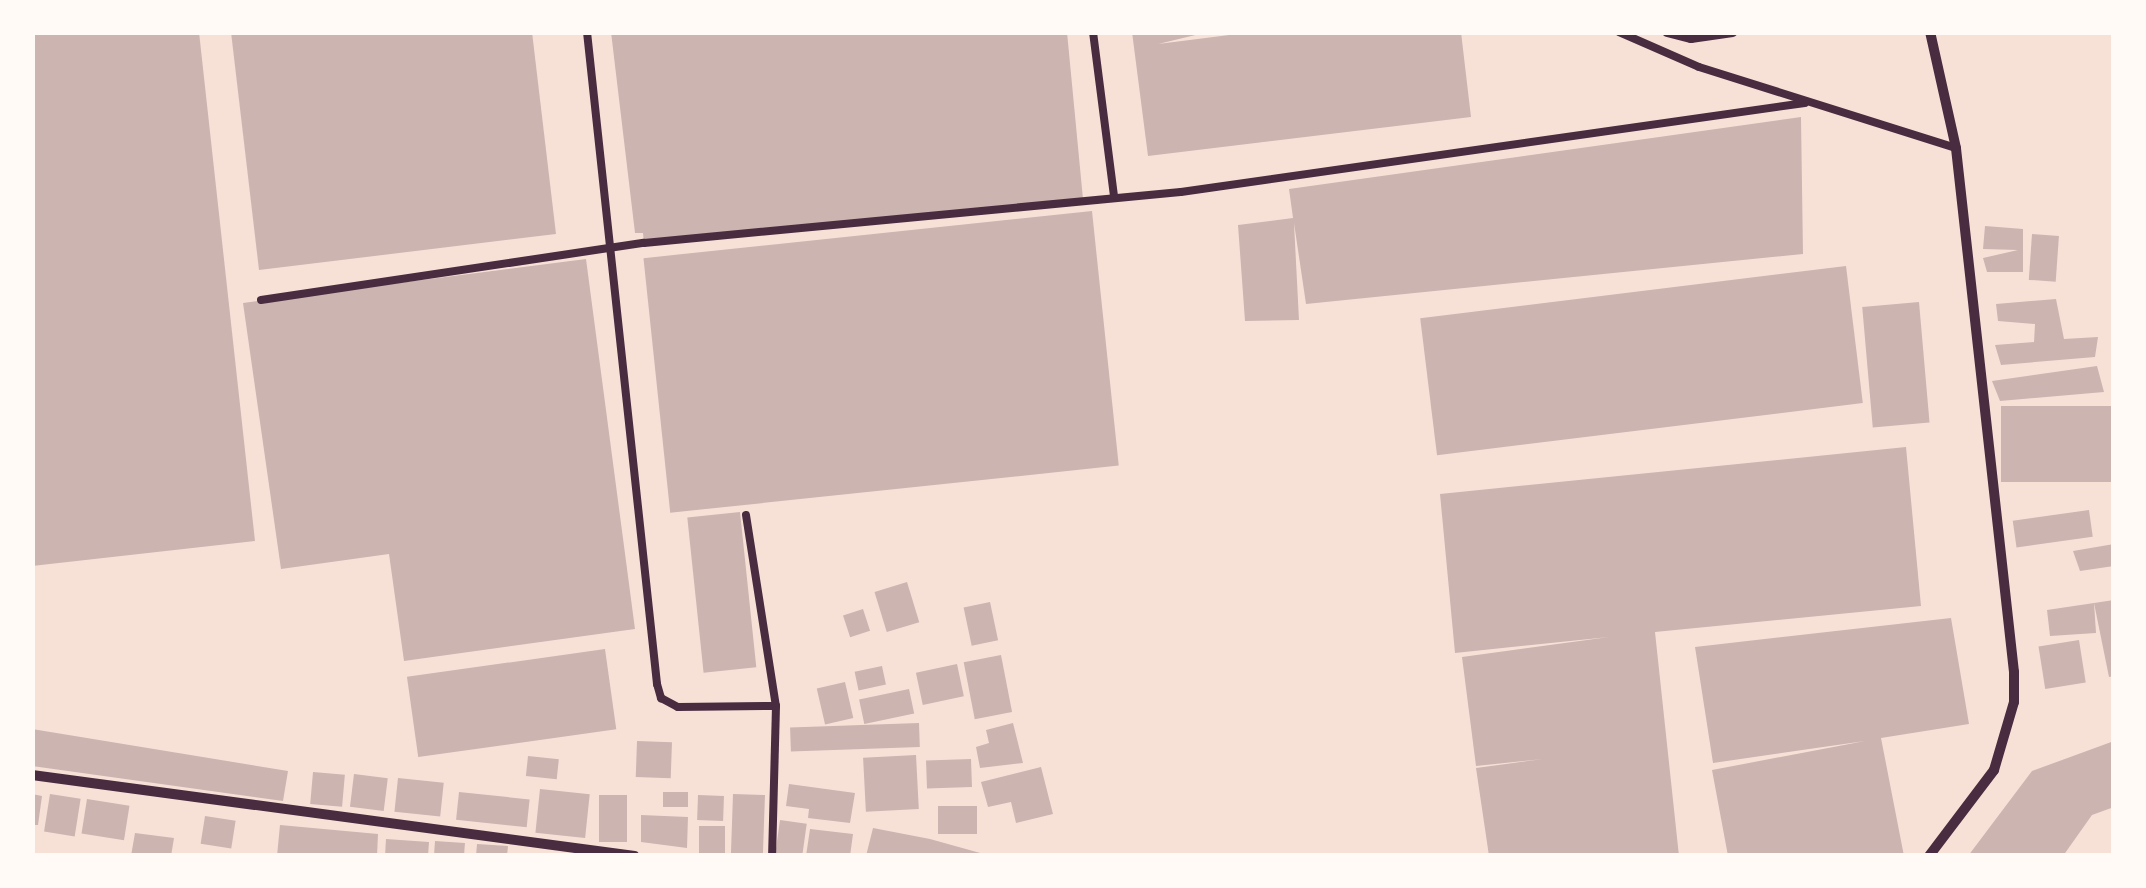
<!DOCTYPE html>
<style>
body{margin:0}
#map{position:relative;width:2146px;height:888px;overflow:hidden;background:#f7e1d7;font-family:"Open Sans",sans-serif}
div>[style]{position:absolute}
.building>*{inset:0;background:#ccb4b1;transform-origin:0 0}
.service>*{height:8px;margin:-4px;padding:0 4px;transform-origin:4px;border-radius:4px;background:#4a2c40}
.minor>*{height:10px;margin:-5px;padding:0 5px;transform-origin:5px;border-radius:5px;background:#4a2c40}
span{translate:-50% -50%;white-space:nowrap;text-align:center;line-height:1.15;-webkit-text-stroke:9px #fffaf5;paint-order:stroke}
.frame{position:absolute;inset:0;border:35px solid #fffaf5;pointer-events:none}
</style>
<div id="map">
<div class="building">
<div style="clip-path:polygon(32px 32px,199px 32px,255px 541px,32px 566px)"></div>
<div style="clip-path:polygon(231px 32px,532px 32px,556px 234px,259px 270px)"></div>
<div style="clip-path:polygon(611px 32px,1067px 32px,1083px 199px,644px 243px,643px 233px,635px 233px)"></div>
<div style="clip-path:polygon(1132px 32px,1208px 32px,1158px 44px,1253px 32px,1461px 32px,1471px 117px,1148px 156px)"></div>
<div style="clip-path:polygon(1801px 117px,1803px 254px,1306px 304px,1294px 223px,1299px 320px,1245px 321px,1238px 225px,1293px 218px,1289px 189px)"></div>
<div style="left:1092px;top:211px;width:256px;height:451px;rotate:84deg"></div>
<div style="clip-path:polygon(1985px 226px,2023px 229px,2023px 272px,1987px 272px,1983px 258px,2018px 250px,1983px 249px)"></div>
<div style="left:2032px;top:234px;width:27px;height:46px;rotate:4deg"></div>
<div style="clip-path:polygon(586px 259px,635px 629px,404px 661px,389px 554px,281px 569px,243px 303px)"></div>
<div style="left:1846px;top:266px;width:138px;height:429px;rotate:83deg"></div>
<div style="clip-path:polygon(2056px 299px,2064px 339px,2098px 337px,2095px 357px,2001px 365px,1995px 345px,2034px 342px,2035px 324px,1998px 321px,1996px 304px)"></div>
<div style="left:1919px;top:302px;width:121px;height:57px;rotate:85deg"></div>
<div style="clip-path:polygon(2097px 366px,2104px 392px,2000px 401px,1992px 381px)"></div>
<div style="left:2114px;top:406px;width:76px;height:113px;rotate:90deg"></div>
<div style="clip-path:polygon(1906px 447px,1921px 606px,1655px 632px,1679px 856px,1489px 856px,1476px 768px,1543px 759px,1476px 766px,1462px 657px,1609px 637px,1455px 653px,1440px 494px)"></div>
<div style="left:2089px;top:510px;width:27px;height:77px;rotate:82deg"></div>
<div style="left:740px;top:512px;width:156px;height:53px;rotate:84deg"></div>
<div style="clip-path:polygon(2114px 544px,2114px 566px,2080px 571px,2073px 551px)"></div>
<div style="left:907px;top:582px;width:42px;height:34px;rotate:73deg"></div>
<div style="clip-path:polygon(2114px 600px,2114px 676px,2109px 677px,2094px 603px)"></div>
<div style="left:990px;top:602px;width:39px;height:27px;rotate:78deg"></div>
<div style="clip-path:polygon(2094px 603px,2096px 633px,2050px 636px,2047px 610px)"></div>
<div style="left:863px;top:609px;width:23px;height:21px;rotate:72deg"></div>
<div style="clip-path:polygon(1951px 618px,1969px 724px,1881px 738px,1904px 856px,1728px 856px,1712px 770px,1865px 741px,1713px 763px,1695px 647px)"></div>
<div style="left:2079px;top:640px;width:43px;height:41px;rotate:81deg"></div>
<div style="left:605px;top:649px;width:81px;height:200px;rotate:82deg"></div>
<div style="left:1001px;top:655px;width:58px;height:38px;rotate:79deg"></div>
<div style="left:957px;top:664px;width:33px;height:42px;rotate:78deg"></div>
<div style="left:882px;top:666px;width:19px;height:28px;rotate:78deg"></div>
<div style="left:845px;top:682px;width:37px;height:29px;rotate:77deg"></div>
<div style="left:909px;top:689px;width:25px;height:51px;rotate:78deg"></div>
<div style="left:919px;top:723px;width:24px;height:129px;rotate:88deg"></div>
<div style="clip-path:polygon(1013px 723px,1023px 763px,980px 768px,976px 747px,989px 743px,986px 730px)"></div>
<div style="clip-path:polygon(32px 729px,288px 771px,283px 801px,32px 766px)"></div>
<div style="left:637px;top:741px;width:35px;height:36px;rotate:2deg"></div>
<div style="clip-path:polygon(2114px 741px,2114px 807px,2092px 815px,2063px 856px,1968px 856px,2032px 771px)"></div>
<div style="left:916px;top:755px;width:54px;height:53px;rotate:87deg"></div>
<div style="left:528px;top:756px;width:31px;height:20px;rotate:6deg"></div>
<div style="left:971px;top:759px;width:28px;height:45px;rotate:88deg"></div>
<div style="clip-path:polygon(1041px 767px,1053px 814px,1016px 823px,1011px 802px,988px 807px,981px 782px)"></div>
<div style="left:313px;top:772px;width:32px;height:32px;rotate:5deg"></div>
<div style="left:354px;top:774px;width:34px;height:33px;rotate:7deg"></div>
<div style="left:398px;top:778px;width:46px;height:34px;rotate:6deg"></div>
<div style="clip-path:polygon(789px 784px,855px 793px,850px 823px,808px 818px,809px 809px,786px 806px)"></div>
<div style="left:540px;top:789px;width:50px;height:44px;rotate:6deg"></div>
<div style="left:459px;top:792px;width:71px;height:28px;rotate:6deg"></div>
<div style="left:663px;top:792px;width:25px;height:15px"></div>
<div style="clip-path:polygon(32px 794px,42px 796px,38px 825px,32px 825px)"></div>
<div style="left:50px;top:794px;width:31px;height:38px;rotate:9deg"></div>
<div style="left:733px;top:794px;width:32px;height:62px;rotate:2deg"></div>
<div style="left:599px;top:795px;width:28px;height:47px"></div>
<div style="left:698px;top:795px;width:26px;height:25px;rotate:2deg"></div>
<div style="left:87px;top:799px;width:43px;height:35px;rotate:9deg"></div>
<div style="left:938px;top:806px;width:39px;height:28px"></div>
<div style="clip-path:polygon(641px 815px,688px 817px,687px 848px,641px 842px)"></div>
<div style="left:205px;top:816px;width:31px;height:28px;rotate:9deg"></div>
<div style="left:780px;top:820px;width:27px;height:36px;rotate:8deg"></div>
<div style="clip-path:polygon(280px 825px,378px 834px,377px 856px,277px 856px)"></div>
<div style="left:699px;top:826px;width:26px;height:29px"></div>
<div style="clip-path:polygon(873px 828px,930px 839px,991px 856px,866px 856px)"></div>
<div style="clip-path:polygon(810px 829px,853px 834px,850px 856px,806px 856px)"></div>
<div style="clip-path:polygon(135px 833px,174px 838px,171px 856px,131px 856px)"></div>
<div style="clip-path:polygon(386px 839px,429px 842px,428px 856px,385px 856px)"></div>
<div style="left:435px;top:841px;width:30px;height:15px;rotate:4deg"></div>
<div style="clip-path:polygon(477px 844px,508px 846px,507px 856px,476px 856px)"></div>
</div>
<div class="service">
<div style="left:587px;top:32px;width:656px;rotate:83.87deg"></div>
<div style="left:657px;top:684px;width:15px;rotate:74deg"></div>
<div style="left:661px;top:698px;width:19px;rotate:28deg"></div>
<div style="left:678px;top:707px;width:98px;rotate:-0.6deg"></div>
<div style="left:1093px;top:32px;width:165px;rotate:82.7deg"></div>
<div style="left:1619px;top:32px;width:87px;rotate:23.6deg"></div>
<div style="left:1699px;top:67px;width:269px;rotate:17.5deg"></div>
<div style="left:261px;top:300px;width:387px;rotate:-8.5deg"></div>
<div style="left:644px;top:243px;width:539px;rotate:-5.43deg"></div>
<div style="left:1181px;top:192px;width:630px;rotate:-8.12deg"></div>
<div style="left:746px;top:515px;width:193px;rotate:81.1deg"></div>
<div style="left:776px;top:706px;width:150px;rotate:91.5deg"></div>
</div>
<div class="minor">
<div style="left:1667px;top:32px;width:25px;rotate:14deg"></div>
<div style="left:1691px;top:38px;width:42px;rotate:-8.1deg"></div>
<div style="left:32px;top:775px;width:608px;rotate:7.65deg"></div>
<div style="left:1929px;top:856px;width:108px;rotate:-52.9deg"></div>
<div style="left:1994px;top:770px;width:71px;rotate:-73.6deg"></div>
<div style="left:2014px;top:702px;width:30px;rotate:-90deg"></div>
<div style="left:2014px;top:672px;width:527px;rotate:-96.32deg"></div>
<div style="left:1956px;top:148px;width:119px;rotate:-102.6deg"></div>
</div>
<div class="frame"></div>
</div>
